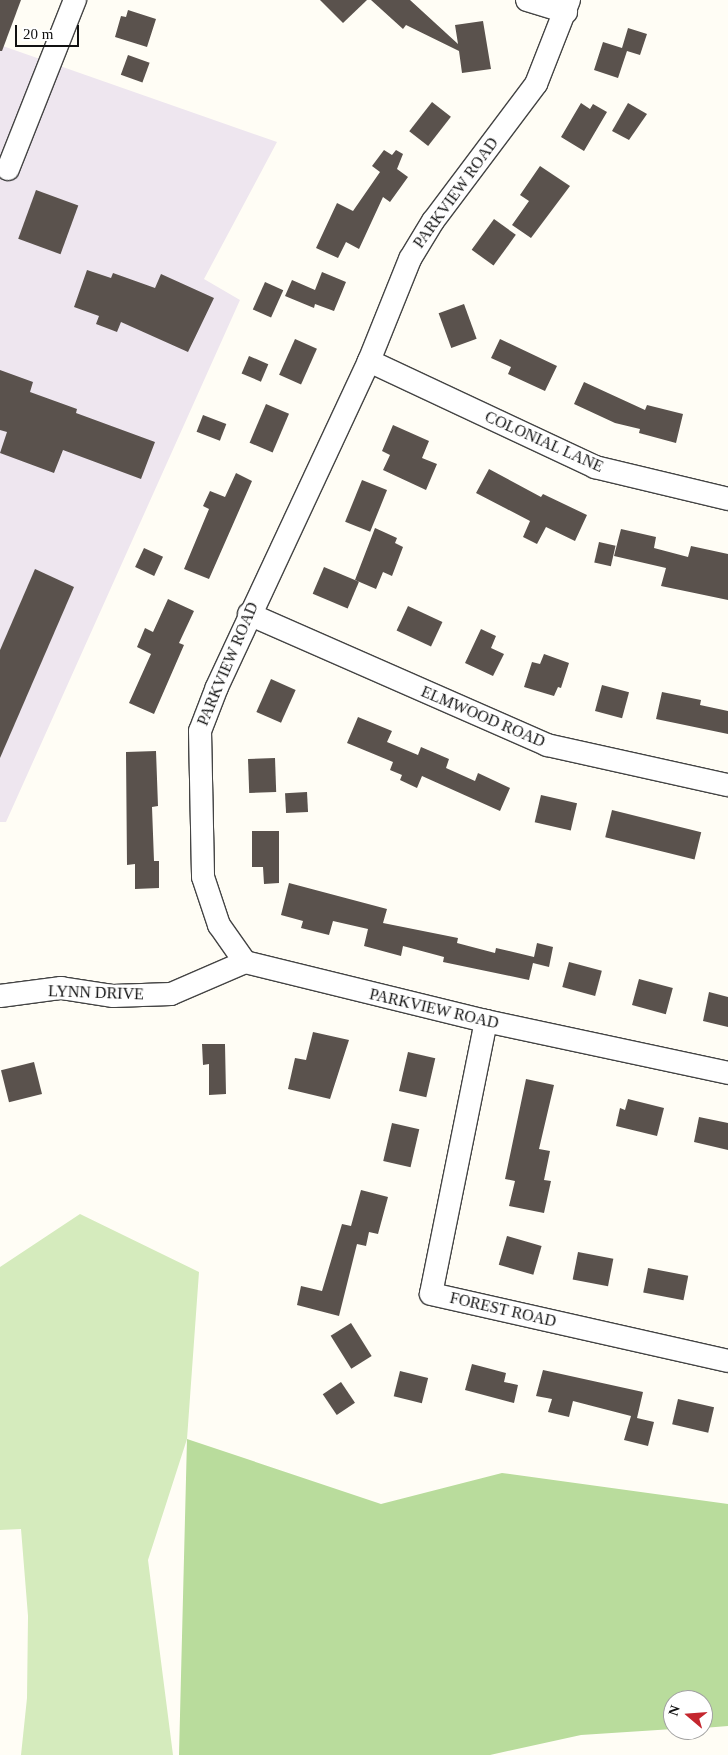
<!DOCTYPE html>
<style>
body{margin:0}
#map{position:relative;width:728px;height:1755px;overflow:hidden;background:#fffdf5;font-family:"Times New Roman",serif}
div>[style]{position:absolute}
.industrial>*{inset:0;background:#eee6ef}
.green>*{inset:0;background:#d5ebbd}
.forest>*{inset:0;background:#b9dc9c}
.building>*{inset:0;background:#5a524d;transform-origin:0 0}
.roads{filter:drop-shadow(1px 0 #444) drop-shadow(-1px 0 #444) drop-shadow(0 1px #444) drop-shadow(0 -1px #444)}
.minor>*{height:22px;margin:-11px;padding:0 11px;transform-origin:11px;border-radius:11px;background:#fff}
span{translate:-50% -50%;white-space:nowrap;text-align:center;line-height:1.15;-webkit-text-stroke:5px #fff;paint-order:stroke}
.street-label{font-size:16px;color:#111}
.north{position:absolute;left:663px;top:1690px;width:50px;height:50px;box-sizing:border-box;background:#fff;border:1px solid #a0a0a0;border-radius:50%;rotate:288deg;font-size:14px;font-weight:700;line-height:20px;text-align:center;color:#111}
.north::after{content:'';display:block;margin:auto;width:18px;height:22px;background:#c4262e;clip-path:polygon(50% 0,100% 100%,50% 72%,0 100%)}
.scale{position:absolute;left:15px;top:25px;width:64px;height:22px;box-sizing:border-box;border:2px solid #111;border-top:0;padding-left:6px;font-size:15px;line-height:18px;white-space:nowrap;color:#111;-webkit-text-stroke:4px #fff;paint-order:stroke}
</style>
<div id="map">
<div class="industrial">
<div style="clip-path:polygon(0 45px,277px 142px,204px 279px,240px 300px,6px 822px,0 822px)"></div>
</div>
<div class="green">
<div style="clip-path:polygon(80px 1214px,199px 1272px,187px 1439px,148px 1560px,173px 1755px,21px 1755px,27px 1698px,28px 1616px,21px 1529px,0 1530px,0 1267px)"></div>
</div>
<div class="forest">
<div style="clip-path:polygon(187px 1439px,381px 1504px,502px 1473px,728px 1504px,728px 1726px,703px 1728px,703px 1700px,673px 1700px,673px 1729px,581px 1735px,490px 1755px,179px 1755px)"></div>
</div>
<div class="building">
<div style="clip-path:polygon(0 0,21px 0,2px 51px,0 51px)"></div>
<div style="clip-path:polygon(320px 0,367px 0,343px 23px)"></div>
<div style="clip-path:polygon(371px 0,410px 0,458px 44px,455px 25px,483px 21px,491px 69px,462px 73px,459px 51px,406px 25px,403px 29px)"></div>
<div style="clip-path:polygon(128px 10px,156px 19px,147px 47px,115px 37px,121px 16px,126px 17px)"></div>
<div style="clip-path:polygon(628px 28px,647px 34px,640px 55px,627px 51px,618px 78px,594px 70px,603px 42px,622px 48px)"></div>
<div style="left:128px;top:55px;width:23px;height:21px;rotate:20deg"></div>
<div style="left:432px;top:102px;width:24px;height:37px;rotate:38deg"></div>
<div style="clip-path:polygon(581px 103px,590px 109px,593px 104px,607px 112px,584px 151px,561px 137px)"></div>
<div style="clip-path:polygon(628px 103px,647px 114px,629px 140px,612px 131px)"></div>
<div style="clip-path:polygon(384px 150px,392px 155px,396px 150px,403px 154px,397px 169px,408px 177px,390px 202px,383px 197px,359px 249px,346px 242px,338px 258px,316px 248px,337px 203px,353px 211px,380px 172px,372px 166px)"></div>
<div style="clip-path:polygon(540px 166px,570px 186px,531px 238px,512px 225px,529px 201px,520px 195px)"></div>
<div style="left:36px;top:190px;width:45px;height:52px;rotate:20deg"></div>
<div style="left:494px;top:219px;width:27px;height:38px;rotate:36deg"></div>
<div style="clip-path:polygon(87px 270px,111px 278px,113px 273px,155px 288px,161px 274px,214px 298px,188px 352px,121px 322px,117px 332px,96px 324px,99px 316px,74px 307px)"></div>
<div style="clip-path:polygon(322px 272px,346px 282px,334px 311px,315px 304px,314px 308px,285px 296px,292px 280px,315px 290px)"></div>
<div style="left:265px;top:282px;width:20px;height:30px;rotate:24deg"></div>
<div style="left:464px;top:304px;width:37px;height:27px;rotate:70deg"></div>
<div style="left:295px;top:339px;width:24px;height:39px;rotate:24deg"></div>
<div style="clip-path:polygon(500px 339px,557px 366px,545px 391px,508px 374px,511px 367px,491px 358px)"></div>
<div style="left:249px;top:356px;width:21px;height:19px;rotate:23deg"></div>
<div style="clip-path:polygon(0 370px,33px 382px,30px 392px,77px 409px,76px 413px,155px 442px,141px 479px,63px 450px,54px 473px,0 453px,7px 432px,0 430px)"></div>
<div style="clip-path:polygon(584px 382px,645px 410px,647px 405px,683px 414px,676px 443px,639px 433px,640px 429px,615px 423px,574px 404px)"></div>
<div style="left:266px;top:404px;width:25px;height:42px;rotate:23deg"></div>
<div style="left:203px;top:415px;width:25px;height:18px;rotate:21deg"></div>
<div style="clip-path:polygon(393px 425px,429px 441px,422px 458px,437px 464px,426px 490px,383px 470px,390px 455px,382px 451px)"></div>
<div style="clip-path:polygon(489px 469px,541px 497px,543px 494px,587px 515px,575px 541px,546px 527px,537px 544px,523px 537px,530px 521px,476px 493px)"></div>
<div style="clip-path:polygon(236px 473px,252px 481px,209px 579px,184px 569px,209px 509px,203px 506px,210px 491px,225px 497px)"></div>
<div style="left:362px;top:480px;width:27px;height:45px;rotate:22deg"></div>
<div style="clip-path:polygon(375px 528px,397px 538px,395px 543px,403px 547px,392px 576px,383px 572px,376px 589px,355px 580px)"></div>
<div style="clip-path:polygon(621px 529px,656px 537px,654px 548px,688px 557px,691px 546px,728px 554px,728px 600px,661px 586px,666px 568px,614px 556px)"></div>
<div style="left:599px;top:542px;width:17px;height:21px;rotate:13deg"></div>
<div style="left:144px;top:548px;width:21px;height:21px;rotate:25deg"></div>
<div style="left:324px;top:567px;width:38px;height:29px;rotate:23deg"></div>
<div style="clip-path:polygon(35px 569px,74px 587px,0 758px,0 650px)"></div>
<div style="clip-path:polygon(168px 599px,194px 611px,179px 643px,184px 645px,154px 714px,129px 703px,151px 654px,137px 647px,145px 628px,153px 632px)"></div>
<div style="left:408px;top:606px;width:38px;height:27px;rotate:25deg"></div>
<div style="clip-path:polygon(481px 629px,496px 636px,491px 648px,504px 654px,493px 676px,465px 663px)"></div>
<div style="clip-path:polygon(544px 654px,569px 663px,561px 688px,558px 687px,554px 696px,524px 687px,532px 662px,540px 664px)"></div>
<div style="left:271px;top:679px;width:27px;height:36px;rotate:24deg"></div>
<div style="left:602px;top:685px;width:28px;height:27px;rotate:15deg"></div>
<div style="clip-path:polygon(662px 692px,701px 700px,700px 705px,728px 711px,728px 734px,656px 719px)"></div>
<div style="clip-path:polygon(358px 717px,392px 731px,387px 742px,418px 755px,421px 747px,449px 759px,446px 768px,475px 781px,478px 773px,510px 788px,500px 811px,422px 776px,417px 788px,400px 780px,402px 775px,390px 770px,393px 762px,347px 743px)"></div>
<div style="clip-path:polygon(156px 751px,158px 806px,152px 807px,154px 861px,159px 861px,159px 888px,135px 889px,135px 864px,127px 865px,126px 752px)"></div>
<div style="left:275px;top:758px;width:34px;height:27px;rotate:88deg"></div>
<div style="left:307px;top:792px;width:20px;height:22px;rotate:87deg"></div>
<div style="left:541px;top:795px;width:37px;height:28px;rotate:13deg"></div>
<div style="left:612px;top:810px;width:92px;height:28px;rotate:14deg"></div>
<div style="clip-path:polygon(252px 831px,279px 831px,279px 883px,264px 884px,263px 867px,252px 867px)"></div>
<div style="clip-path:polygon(289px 883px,387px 909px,383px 923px,458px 938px,457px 943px,495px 953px,496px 948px,534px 957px,537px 943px,553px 947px,549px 967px,533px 963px,529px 980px,443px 962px,444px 957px,403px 946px,401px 956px,364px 946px,368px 929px,333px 921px,329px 935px,301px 928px,303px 921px,281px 915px)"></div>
<div style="left:569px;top:962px;width:34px;height:26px;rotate:15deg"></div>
<div style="left:639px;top:979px;width:35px;height:27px;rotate:15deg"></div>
<div style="clip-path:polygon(709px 992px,728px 997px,728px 1027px,703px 1021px)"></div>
<div style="clip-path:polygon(313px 1032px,349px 1040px,330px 1099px,288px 1089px,295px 1058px,306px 1060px)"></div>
<div style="clip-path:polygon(202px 1044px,225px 1044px,226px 1094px,209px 1095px,209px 1064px,203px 1065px)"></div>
<div style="left:408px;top:1052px;width:28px;height:40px;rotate:13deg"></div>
<div style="left:34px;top:1062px;width:33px;height:34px;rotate:76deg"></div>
<div style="clip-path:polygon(526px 1079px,554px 1085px,539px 1149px,550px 1151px,544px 1180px,551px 1181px,544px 1213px,509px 1206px,515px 1181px,505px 1179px)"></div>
<div style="clip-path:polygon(628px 1099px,664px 1108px,657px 1136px,616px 1126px,620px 1108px,625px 1110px)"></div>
<div style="clip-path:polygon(699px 1117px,728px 1123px,728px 1150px,694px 1142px)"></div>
<div style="left:392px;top:1123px;width:28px;height:39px;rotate:13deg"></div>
<div style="clip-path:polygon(361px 1190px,388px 1197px,378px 1234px,369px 1232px,366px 1246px,357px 1244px,339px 1316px,297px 1305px,301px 1286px,322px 1291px,342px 1224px,351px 1226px)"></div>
<div style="left:507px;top:1236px;width:36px;height:30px;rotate:16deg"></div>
<div style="left:578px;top:1252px;width:36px;height:28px;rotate:11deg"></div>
<div style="left:648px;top:1268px;width:41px;height:25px;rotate:11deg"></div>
<div style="left:351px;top:1323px;width:39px;height:24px;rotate:58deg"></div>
<div style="clip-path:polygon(472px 1364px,506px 1373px,504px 1382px,518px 1385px,514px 1403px,465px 1390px)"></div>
<div style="clip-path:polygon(543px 1370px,643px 1392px,637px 1418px,654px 1422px,648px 1446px,624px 1440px,631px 1416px,573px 1401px,569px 1417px,548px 1412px,552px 1399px,536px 1396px)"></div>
<div style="left:400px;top:1371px;width:29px;height:26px;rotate:14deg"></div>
<div style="left:341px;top:1382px;width:25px;height:22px;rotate:56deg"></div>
<div style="left:678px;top:1399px;width:37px;height:26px;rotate:13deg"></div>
</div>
<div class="roads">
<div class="minor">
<div style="left:527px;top:0;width:41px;rotate:17.1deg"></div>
<div style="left:569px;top:0;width:90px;rotate:111.4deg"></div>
<div style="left:536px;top:84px;width:171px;rotate:126.9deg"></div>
<div style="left:433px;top:221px;width:44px;rotate:121.2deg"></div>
<div style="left:410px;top:259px;width:110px;rotate:111.9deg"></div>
<div style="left:369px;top:361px;width:360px;rotate:115deg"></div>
<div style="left:217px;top:687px;width:47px;rotate:111.1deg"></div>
<div style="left:200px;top:731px;width:146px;rotate:88.8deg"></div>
<div style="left:203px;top:877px;width:51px;rotate:71.6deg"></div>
<div style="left:219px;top:925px;width:45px;rotate:54.9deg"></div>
<div style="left:245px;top:962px;width:248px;rotate:13.8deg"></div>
<div style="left:486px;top:1021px;width:248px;rotate:12.1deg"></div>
<div style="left:8px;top:169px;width:182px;rotate:-68.4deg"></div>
<div style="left:369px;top:361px;width:250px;rotate:25.1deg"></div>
<div style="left:595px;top:467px;width:137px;rotate:13.5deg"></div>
<div style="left:249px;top:614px;width:326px;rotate:23.7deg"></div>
<div style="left:547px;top:745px;width:185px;rotate:12.5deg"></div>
<div style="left:0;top:996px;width:62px;rotate:-7.5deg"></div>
<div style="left:61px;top:988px;width:53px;rotate:8.7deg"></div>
<div style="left:113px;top:996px;width:58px;rotate:-2deg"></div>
<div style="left:171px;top:994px;width:81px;rotate:-23.4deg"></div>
<div style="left:486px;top:1021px;width:278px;rotate:101.4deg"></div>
<div style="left:431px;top:1294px;width:304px;rotate:12.7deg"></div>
</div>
</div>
<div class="street-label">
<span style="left:456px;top:193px;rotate:-54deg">PARKVIEW ROAD</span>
<span style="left:544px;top:442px;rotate:24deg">COLONIAL LANE</span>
<span style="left:228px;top:664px;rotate:-67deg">PARKVIEW ROAD</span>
<span style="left:483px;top:717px;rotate:23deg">ELMWOOD ROAD</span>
<span style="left:96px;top:993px;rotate:2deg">LYNN DRIVE</span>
<span style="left:434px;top:1009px;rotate:13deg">PARKVIEW ROAD</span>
<span style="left:503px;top:1310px;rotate:13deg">FOREST ROAD</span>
</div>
<div class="north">N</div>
<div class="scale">20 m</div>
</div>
